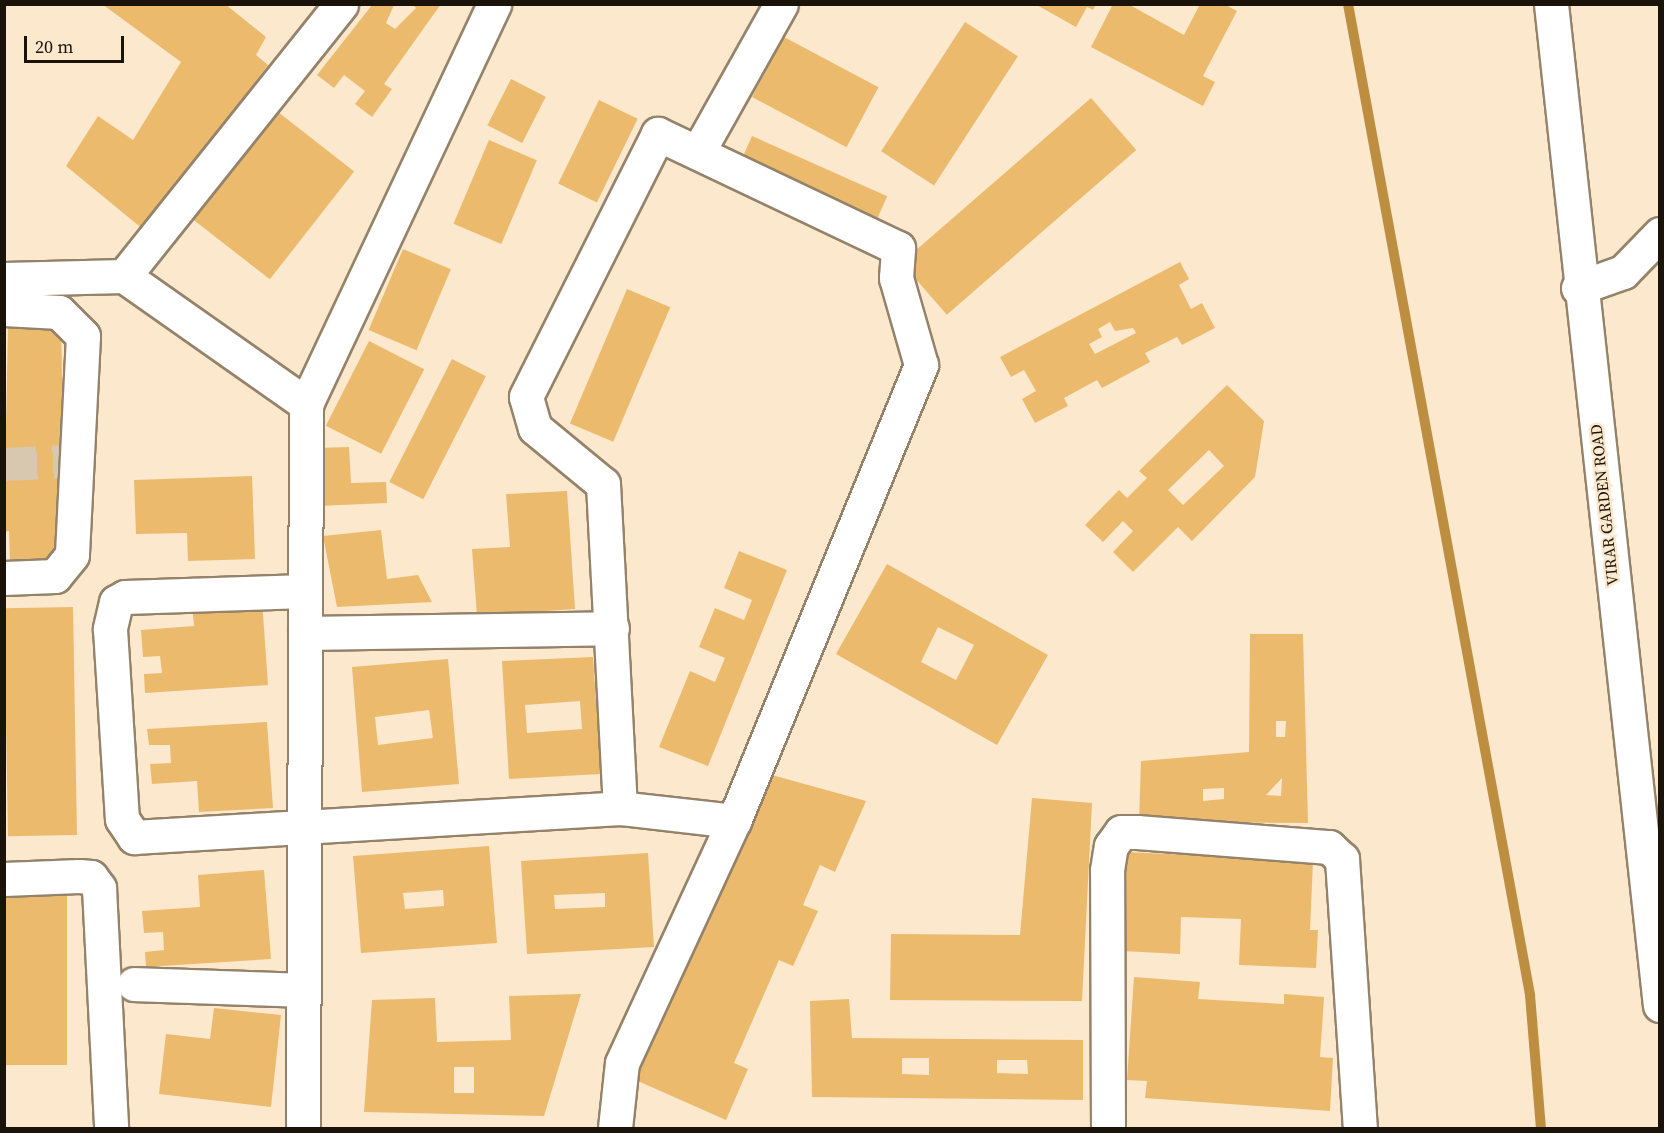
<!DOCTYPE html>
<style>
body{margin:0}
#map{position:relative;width:1664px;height:1133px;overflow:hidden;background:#fbe8cd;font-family:"Source Serif 4",serif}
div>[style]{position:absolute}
.stream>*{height:10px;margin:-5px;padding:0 5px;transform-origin:5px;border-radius:5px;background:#be8e40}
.building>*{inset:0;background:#ecba6d;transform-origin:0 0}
.minor-tunnel>*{height:33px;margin-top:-16.5px;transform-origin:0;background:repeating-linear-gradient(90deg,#d9c8b0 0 33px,transparent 0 49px)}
.roads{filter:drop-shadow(2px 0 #94836a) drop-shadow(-2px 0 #94836a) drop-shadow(0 2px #94836a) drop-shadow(0 -2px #94836a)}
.minor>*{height:33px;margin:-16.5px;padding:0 16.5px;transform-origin:16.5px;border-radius:16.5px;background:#fff}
span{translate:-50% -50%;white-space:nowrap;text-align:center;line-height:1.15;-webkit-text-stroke:5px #fbe8cd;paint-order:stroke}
.street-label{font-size:16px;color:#191309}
.frame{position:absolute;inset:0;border:6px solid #191309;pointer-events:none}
.scale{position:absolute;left:24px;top:36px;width:100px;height:27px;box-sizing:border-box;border:3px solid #191309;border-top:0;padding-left:8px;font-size:18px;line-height:21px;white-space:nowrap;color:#191309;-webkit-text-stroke:4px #fbe8cd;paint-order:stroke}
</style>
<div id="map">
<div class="stream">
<div style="left:1348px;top:4px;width:1008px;rotate:79.59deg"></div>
<div style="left:1530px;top:995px;width:133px;rotate:85.3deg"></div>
</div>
<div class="building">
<div style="clip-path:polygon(102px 4px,225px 4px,266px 37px,256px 55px,268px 65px,144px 230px,66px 166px,98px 116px,133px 140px,181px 62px)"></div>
<div style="clip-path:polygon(412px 4px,441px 4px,384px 84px,392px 89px,372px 117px,355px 104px,365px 91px,344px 75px,334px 88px,317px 75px,372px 5px,394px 5px,386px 23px,395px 29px,416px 8px)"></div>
<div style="clip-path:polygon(1035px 4px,1096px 4px,1093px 10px,1087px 7px,1076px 27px)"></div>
<div style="clip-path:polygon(1113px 4px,1128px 4px,1184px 35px,1200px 4px,1224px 4px,1237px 11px,1203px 76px,1215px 82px,1203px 106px,1091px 47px)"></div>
<div style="left:965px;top:22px;width:63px;height:154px;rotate:33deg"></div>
<div style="left:784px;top:37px;width:107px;height:68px;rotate:28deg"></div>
<div style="left:511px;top:79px;width:39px;height:52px;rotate:27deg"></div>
<div style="left:1091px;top:98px;width:69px;height:251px;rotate:49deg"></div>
<div style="left:599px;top:100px;width:43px;height:93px;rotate:26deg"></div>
<div style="left:273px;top:108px;width:103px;height:137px;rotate:38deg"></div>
<div style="left:752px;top:136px;width:148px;height:35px;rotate:24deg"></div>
<div style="left:489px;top:140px;width:52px;height:91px;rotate:23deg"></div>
<div style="left:403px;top:249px;width:52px;height:88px;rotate:23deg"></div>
<div style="clip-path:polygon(evenodd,1180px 262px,1189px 279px,1179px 285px,1191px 309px,1202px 303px,1215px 328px,1182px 345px,1177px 337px,1145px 353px,1150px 362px,1102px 388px,1097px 380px,1064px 398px,1068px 406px,1035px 423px,1022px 399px,1036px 391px,1024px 370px,1011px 377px,1000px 357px,1180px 262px,1110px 322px,1115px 331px,1133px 328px,1136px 333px,1095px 354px,1089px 344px,1102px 337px,1098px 329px,1110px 322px)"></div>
<div style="left:627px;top:289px;width:47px;height:146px;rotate:23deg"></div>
<div style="clip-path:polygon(61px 324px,66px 560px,10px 561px,9px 531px,4px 532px,8px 325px)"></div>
<div style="left:369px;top:341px;width:62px;height:95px;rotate:27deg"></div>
<div style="left:452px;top:359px;width:38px;height:138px;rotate:27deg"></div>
<div style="clip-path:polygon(evenodd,1227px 385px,1264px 421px,1255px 477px,1192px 541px,1178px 527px,1133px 572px,1113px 552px,1133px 531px,1123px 521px,1103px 542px,1085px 525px,1119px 490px,1127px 498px,1147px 478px,1139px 471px,1227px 385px,1209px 450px,1224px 466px,1183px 505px,1168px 490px,1209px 450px)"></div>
<div style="clip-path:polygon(349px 447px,351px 483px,386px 482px,387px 503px,318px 506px,315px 448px)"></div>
<div style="clip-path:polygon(252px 476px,255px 559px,188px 561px,187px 533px,136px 534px,134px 480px)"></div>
<div style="clip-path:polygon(567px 491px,575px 609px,477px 616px,472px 549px,510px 547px,506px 494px)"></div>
<div style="clip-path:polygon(381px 530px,387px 579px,418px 575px,432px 602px,337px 607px,323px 536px)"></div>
<div style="clip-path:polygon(739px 551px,787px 570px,708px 766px,659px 747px,690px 671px,715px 682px,725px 658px,699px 647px,715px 608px,744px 620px,752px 600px,724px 588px)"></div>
<div style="clip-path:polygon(evenodd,887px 564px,1048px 655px,997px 745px,836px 654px,887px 564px,938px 627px,974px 645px,956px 680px,921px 662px,938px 627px)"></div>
<div style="clip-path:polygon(262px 600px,268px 685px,145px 693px,144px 674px,162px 673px,160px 656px,143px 657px,141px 630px,194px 626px,192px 604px)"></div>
<div style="left:73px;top:607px;width:228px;height:69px;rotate:89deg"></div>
<div style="clip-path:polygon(evenodd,1250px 634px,1303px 634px,1308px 823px,1139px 822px,1141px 761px,1249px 752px,1250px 634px,1276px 721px,1286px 721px,1285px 737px,1276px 737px,1276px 721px,1250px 634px,1282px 778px,1281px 796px,1266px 795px,1282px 778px,1250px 634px,1224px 788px,1224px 799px,1203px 801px,1203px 789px,1224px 788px)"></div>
<div style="clip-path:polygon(evenodd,593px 657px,601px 774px,509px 779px,502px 661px,593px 657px,580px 701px,582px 729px,527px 733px,525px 705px,580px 701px)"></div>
<div style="clip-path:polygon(evenodd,448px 659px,459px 784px,362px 792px,352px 667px,448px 659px,429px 710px,433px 738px,378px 745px,375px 717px,429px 710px)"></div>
<div style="clip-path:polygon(267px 722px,273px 808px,199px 812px,197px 781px,152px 784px,150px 764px,171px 763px,170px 745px,149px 745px,147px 729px)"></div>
<div style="clip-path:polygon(761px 772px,866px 801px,835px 872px,820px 865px,803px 905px,818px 911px,793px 966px,779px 960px,734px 1063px,748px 1069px,726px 1120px,631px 1078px)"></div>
<div style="clip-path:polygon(1032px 798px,1092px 803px,1082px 1001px,890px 1000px,891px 934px,1020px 935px)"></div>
<div style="clip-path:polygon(evenodd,489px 846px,497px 943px,361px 953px,353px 856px,489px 846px,443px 890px,444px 906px,405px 909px,403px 893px,443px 890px)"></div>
<div style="clip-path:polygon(1126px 852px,1313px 861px,1310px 930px,1318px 930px,1316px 968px,1239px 965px,1241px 919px,1181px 917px,1180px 954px,1122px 951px)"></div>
<div style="clip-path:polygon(evenodd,648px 853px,654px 947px,527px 954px,521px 861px,648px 853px,605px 893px,605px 907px,555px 909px,554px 895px,605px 893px)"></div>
<div style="clip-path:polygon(264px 870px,271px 959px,146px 967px,145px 952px,164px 950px,163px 932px,144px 933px,142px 911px,200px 907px,198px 875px)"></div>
<div style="left:67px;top:888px;width:177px;height:63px;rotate:90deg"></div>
<div style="clip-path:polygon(1134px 977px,1200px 982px,1198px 999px,1284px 1004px,1284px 994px,1324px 997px,1320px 1057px,1333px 1058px,1330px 1111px,1145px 1098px,1147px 1081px,1127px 1080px)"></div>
<div style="clip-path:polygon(evenodd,581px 994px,544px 1116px,364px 1112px,372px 1000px,435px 998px,437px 1042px,511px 1040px,509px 996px,581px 994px,454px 1067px,474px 1067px,474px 1093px,454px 1093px,454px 1067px)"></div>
<div style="clip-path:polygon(evenodd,849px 999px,852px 1038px,1083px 1040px,1083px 1100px,812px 1097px,810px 1001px,849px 999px,902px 1058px,929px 1058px,929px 1075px,902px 1074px,902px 1058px,849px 999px,997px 1060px,1027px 1060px,1028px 1074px,997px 1073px,997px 1060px)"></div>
<div style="clip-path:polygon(214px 1008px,281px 1015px,271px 1107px,159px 1094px,166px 1034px,210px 1039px)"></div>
</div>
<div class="minor-tunnel">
<div style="left:4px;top:464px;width:63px;rotate:-2.7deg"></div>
</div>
<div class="roads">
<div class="minor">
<div style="left:1551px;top:4px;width:1007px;rotate:83.79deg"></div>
<div style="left:699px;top:150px;width:167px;rotate:-60.7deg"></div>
<div style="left:124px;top:276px;width:223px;rotate:35.1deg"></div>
<div style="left:4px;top:279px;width:120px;rotate:-1.4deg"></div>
<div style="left:124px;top:276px;width:348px;rotate:-51.4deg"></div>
<div style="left:1578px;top:288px;width:48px;rotate:-19.6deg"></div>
<div style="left:1623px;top:272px;width:53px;rotate:-45.8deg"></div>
<div style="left:4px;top:309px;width:55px;rotate:3.1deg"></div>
<div style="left:59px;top:312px;width:34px;rotate:45deg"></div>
<div style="left:83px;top:336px;width:219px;rotate:92.9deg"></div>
<div style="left:72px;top:555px;width:27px;rotate:129deg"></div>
<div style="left:55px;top:576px;width:51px;rotate:177.8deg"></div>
<div style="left:305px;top:591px;width:180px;rotate:178.1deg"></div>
<div style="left:125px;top:597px;width:10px;rotate:151deg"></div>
<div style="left:116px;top:602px;width:28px;rotate:103deg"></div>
<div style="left:110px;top:629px;width:190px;rotate:86.4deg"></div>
<div style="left:122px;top:819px;width:22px;rotate:56deg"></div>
<div style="left:134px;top:837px;width:487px;rotate:-3.4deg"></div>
<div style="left:620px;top:808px;width:115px;rotate:6.5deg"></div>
<div style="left:305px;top:633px;width:307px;rotate:-0.9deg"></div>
<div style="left:4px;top:879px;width:75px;rotate:-2.3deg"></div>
<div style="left:79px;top:876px;width:12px;rotate:5deg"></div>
<div style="left:91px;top:877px;width:14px;rotate:54deg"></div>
<div style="left:99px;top:888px;width:240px;rotate:87.1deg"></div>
<div style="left:134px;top:984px;width:170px;rotate:2deg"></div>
<div style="left:303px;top:1128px;width:724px;rotate:-89.76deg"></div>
<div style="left:306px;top:404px;width:442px;rotate:-64.8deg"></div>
<div style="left:615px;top:1128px;width:65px;rotate:-83.9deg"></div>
<div style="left:622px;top:1063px;width:267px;rotate:-65.2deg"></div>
<div style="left:734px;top:821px;width:493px;rotate:-67.7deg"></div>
<div style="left:921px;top:365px;width:91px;rotate:-106deg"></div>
<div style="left:896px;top:278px;width:30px;rotate:-86deg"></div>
<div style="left:898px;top:248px;width:266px;rotate:-154.6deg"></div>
<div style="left:658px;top:134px;width:294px;rotate:116.7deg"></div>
<div style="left:526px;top:397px;width:32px;rotate:74deg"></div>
<div style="left:535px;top:428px;width:88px;rotate:39.5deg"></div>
<div style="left:603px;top:484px;width:324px;rotate:87deg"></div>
<div style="left:1108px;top:1128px;width:258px;rotate:-90.2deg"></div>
<div style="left:1107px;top:870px;width:24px;rotate:-81deg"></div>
<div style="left:1111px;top:846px;width:17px;rotate:-54deg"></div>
<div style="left:1121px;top:832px;width:16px"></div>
<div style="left:1137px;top:832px;width:193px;rotate:4.5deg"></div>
<div style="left:1329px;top:847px;width:18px;rotate:43deg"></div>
<div style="left:1342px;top:859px;width:270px;rotate:86.2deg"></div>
</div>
</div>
<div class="street-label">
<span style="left:1604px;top:505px;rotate:-96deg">VIRAR GARDEN ROAD</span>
</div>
<div class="frame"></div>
<div class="scale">20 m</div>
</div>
